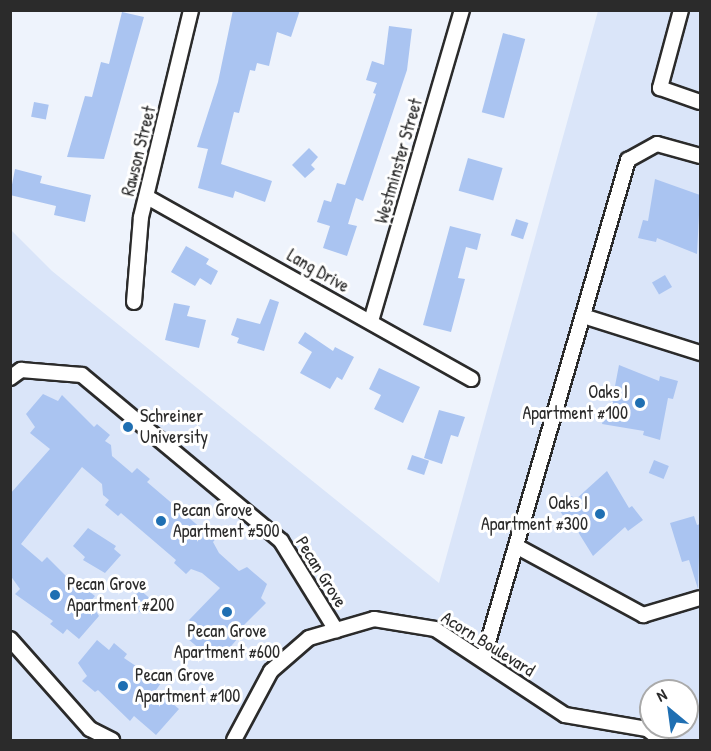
<!DOCTYPE html>
<style>
body{margin:0}
#map{position:relative;width:711px;height:751px;overflow:hidden;background:#eef3fc;font-family:"Patrick Hand",sans-serif}
div>[style]{position:absolute}
.built>*{inset:0;background:#dae5f9}
.building>*{inset:0;background:#aac4f1;transform-origin:0 0}
.roads{filter:drop-shadow(2px 0 #2b2b2b) drop-shadow(-2px 0 #2b2b2b) drop-shadow(0 2px #2b2b2b) drop-shadow(0 -2px #2b2b2b)}
.minor>*{height:14px;margin:-7px;padding:0 7px;transform-origin:7px;border-radius:7px;background:#fff}
.dots>*{width:16px;height:16px;translate:-50% -50%;box-sizing:border-box;border:3px solid #fff;border-radius:50%}
span{translate:-50% -50%;white-space:nowrap;text-align:center;line-height:1.15;-webkit-text-stroke:6px #fff;paint-order:stroke}
.street-label{font-size:18px;color:#2b2b2b}
.poi-label{font-size:18px;color:#2b2b2b}
.right{translate:-100% -50%;text-align:right}
.left{translate:0 -50%;text-align:left}
.frame{position:absolute;inset:0;border:12px solid #2b2b2b;pointer-events:none}
.north{position:absolute;left:639px;top:679px;width:60px;height:60px;box-sizing:border-box;background:#fff;border:2px solid #aaa;border-radius:50%;rotate:331deg;font-size:16px;font-weight:700;line-height:24px;text-align:center;color:#2b2b2b}
.north::after{content:'';display:block;margin:auto;width:21px;height:27px;background:#1f6fb2;clip-path:polygon(50% 0,100% 100%,50% 72%,0 100%)}
</style>
<div id="map">
<div class="built">
<div style="clip-path:polygon(evenodd,598px 11px,700px 11px,700px 740px,11px 740px,10px 229px,52px 271px,439px 583px,598px 11px,651px 691px,687px 691px,687px 727px,651px 727px,651px 691px)"></div>
</div>
<div class="building">
<div style="clip-path:polygon(233px 10px,300px 10px,291px 37px,277px 32px,269px 66px,257px 63px,255px 71px,250px 70px,239px 113px,234px 112px,221px 164px,272px 181px,265px 202px,235px 191px,233px 198px,198px 188px,208px 149px,197px 147px,218px 82px)"></div>
<div style="clip-path:polygon(122px 12px,144px 17px,104px 159px,67px 157px,85px 96px,92px 97px,101px 62px,109px 64px)"></div>
<div style="clip-path:polygon(389px 26px,412px 29px,407px 70px,363px 201px,356px 198px,348px 224px,357px 226px,347px 256px,323px 248px,330px 226px,317px 222px,324px 200px,331px 202px,337px 183px,345px 185px,376px 94px,373px 93px,377px 83px,366px 80px,372px 61px,384px 65px)"></div>
<div style="left:503px;top:33px;width:23px;height:82px;rotate:15deg"></div>
<div style="left:34px;top:102px;width:15px;height:15px;rotate:11deg"></div>
<div style="clip-path:polygon(309px 148px,318px 157px,311px 165px,315px 169px,305px 178px,292px 165px)"></div>
<div style="left:468px;top:158px;width:36px;height:34px;rotate:16deg"></div>
<div style="clip-path:polygon(15px 169px,42px 176px,40px 183px,91px 195px,85px 222px,54px 215px,56px 206px,10px 195px)"></div>
<div style="clip-path:polygon(655px 179px,700px 195px,697px 254px,657px 238px,656px 242px,638px 238px,643px 220px,648px 221px)"></div>
<div style="left:516px;top:219px;width:13px;height:17px;rotate:18deg"></div>
<div style="clip-path:polygon(450px 226px,481px 234px,477px 250px,466px 247px,458px 278px,465px 279px,451px 332px,423px 325px)"></div>
<div style="clip-path:polygon(186px 246px,209px 259px,206px 264px,218px 271px,211px 285px,200px 278px,195px 286px,171px 272px)"></div>
<div style="left:665px;top:275px;width:14px;height:15px;rotate:60deg"></div>
<div style="clip-path:polygon(270px 299px,279px 302px,264px 351px,237px 343px,239px 338px,231px 335px,237px 318px,260px 324px)"></div>
<div style="clip-path:polygon(174px 303px,190px 306px,187px 316px,206px 320px,199px 348px,165px 340px)"></div>
<div style="clip-path:polygon(305px 332px,333px 351px,335px 347px,354px 357px,342px 380px,337px 377px,330px 389px,300px 373px,312px 352px,298px 343px)"></div>
<div style="clip-path:polygon(619px 365px,659px 381px,660px 376px,678px 381px,673px 399px,668px 398px,660px 440px,643px 435px,644px 431px,602px 424px,607px 406px,611px 407px)"></div>
<div style="clip-path:polygon(379px 368px,420px 387px,403px 423px,374px 409px,381px 395px,369px 389px)"></div>
<div style="clip-path:polygon(43px 394px,58px 401px,62px 395px,94px 427px,97px 424px,110px 435px,105px 441px,111px 445px,112px 456px,132px 473px,137px 468px,150px 479px,147px 482px,202px 529px,205px 525px,218px 536px,213px 542px,219px 553px,239px 571px,247px 567px,267px 584px,261px 598px,266px 603px,234px 635px,238px 638px,227px 651px,221px 647px,207px 655px,188px 639px,194px 624px,189px 620px,220px 588px,202px 573px,191px 569px,186px 574px,174px 563px,176px 560px,121px 513px,118px 516px,105px 505px,109px 500px,103px 495px,102px 484px,82px 467px,21px 544px,42px 562px,47px 557px,79px 589px,82px 586px,95px 596px,90px 602px,99px 616px,79px 639px,67px 629px,63px 634px,50px 624px,53px 621px,15px 594px,20px 589px,10px 575px,10px 494px,50px 449px,30px 433px,35px 427px,26px 414px)"></div>
<div style="clip-path:polygon(439px 410px,465px 417px,458px 437px,451px 435px,442px 464px,424px 458px)"></div>
<div style="left:412px;top:455px;width:18px;height:15px;rotate:19deg"></div>
<div style="left:654px;top:460px;width:16px;height:14px;rotate:22deg"></div>
<div style="clip-path:polygon(607px 471px,629px 508px,632px 506px,643px 520px,628px 531px,625px 527px,593px 556px,570px 519px,567px 521px,557px 507px,572px 496px,575px 500px)"></div>
<div style="clip-path:polygon(694px 516px,697px 525px,700px 524px,698px 589px,689px 560px,682px 562px,670px 523px)"></div>
<div style="clip-path:polygon(88px 528px,116px 546px,114px 549px,121px 555px,105px 573px,83px 560px,85px 557px,73px 546px)"></div>
<div style="left:140px;top:590px;width:17px;height:17px;rotate:40deg"></div>
<div style="clip-path:polygon(97px 640px,109px 650px,114px 643px,127px 654px,124px 658px,161px 683px,156px 690px,179px 709px,156px 735px,134px 716px,130px 721px,98px 690px,95px 692px,82px 681px,87px 676px,78px 663px)"></div>
</div>
<div class="roads">
<div class="minor">
<div style="left:681px;top:10px;width:81px;rotate:105.1deg"></div>
<div style="left:660px;top:88px;width:42px;rotate:19.3deg"></div>
<div style="left:147px;top:197px;width:372px;rotate:29.3deg"></div>
<div style="left:134px;top:302px;width:85px;rotate:-85.3deg"></div>
<div style="left:141px;top:217px;width:213px;rotate:-76.4deg"></div>
<div style="left:583px;top:316px;width:123px;rotate:17.5deg"></div>
<div style="left:371px;top:321px;width:324px;rotate:-73.7deg"></div>
<div style="left:10px;top:378px;width:14px;rotate:-36deg"></div>
<div style="left:21px;top:370px;width:61px;rotate:4.7deg"></div>
<div style="left:82px;top:375px;width:259px;rotate:39.8deg"></div>
<div style="left:281px;top:541px;width:105px;rotate:58.3deg"></div>
<div style="left:516px;top:546px;width:145px;rotate:28.5deg"></div>
<div style="left:643px;top:615px;width:59px;rotate:-16.6deg"></div>
<div style="left:10px;top:639px;width:120px;rotate:48.4deg"></div>
<div style="left:90px;top:729px;width:25px;rotate:27deg"></div>
<div style="left:483px;top:659px;width:520px;rotate:-73.8deg"></div>
<div style="left:628px;top:160px;width:33px;rotate:-29deg"></div>
<div style="left:657px;top:144px;width:45px;rotate:15.6deg"></div>
<div style="left:234px;top:740px;width:78px;rotate:-61.8deg"></div>
<div style="left:271px;top:671px;width:50px;rotate:-41deg"></div>
<div style="left:309px;top:638px;width:68px;rotate:-16.3deg"></div>
<div style="left:374px;top:619px;width:62px;rotate:9.3deg"></div>
<div style="left:435px;top:629px;width:156px;rotate:33.5deg"></div>
<div style="left:565px;top:715px;width:83px;rotate:9.7deg"></div>
<div style="left:647px;top:729px;width:18px;rotate:38deg"></div>
</div>
</div>
<div class="dots">
<div style="left:640px;top:403px;background:#1f6fb2"></div>
<div style="left:128px;top:427px;background:#1f6fb2"></div>
<div style="left:600px;top:514px;background:#1f6fb2"></div>
<div style="left:161px;top:521px;background:#1f6fb2"></div>
<div style="left:55px;top:595px;background:#1f6fb2"></div>
<div style="left:227px;top:612px;background:#1f6fb2"></div>
<div style="left:123px;top:686px;background:#1f6fb2"></div>
</div>
<div class="street-label">
<span style="left:139px;top:151px;rotate:-76deg">Rawson Street</span>
<span style="left:399px;top:161px;rotate:-74deg">Westminster Street</span>
<span style="left:318px;top:271px;rotate:30deg">Lang Drive</span>
<span style="left:321px;top:572px;rotate:58deg">Pecan Grove</span>
<span style="left:488px;top:644px;rotate:32deg">Acorn Boulevard</span>
</div>
<div class="poi-label">
<span class="right" style="left:628px;top:403px">Oaks I<br>Apartment #100</span>
<span class="left" style="left:140px;top:427px">Schreiner<br>University</span>
<span class="right" style="left:588px;top:514px">Oaks I<br>Apartment #300</span>
<span class="left" style="left:173px;top:521px">Pecan Grove<br>Apartment #500</span>
<span class="left" style="left:67px;top:595px">Pecan Grove<br>Apartment #200</span>
<span style="left:227px;top:642px">Pecan Grove<br>Apartment #600</span>
<span class="left" style="left:135px;top:686px">Pecan Grove<br>Apartment #100</span>
</div>
<div class="frame"></div>
<div class="north">N</div>
</div>
